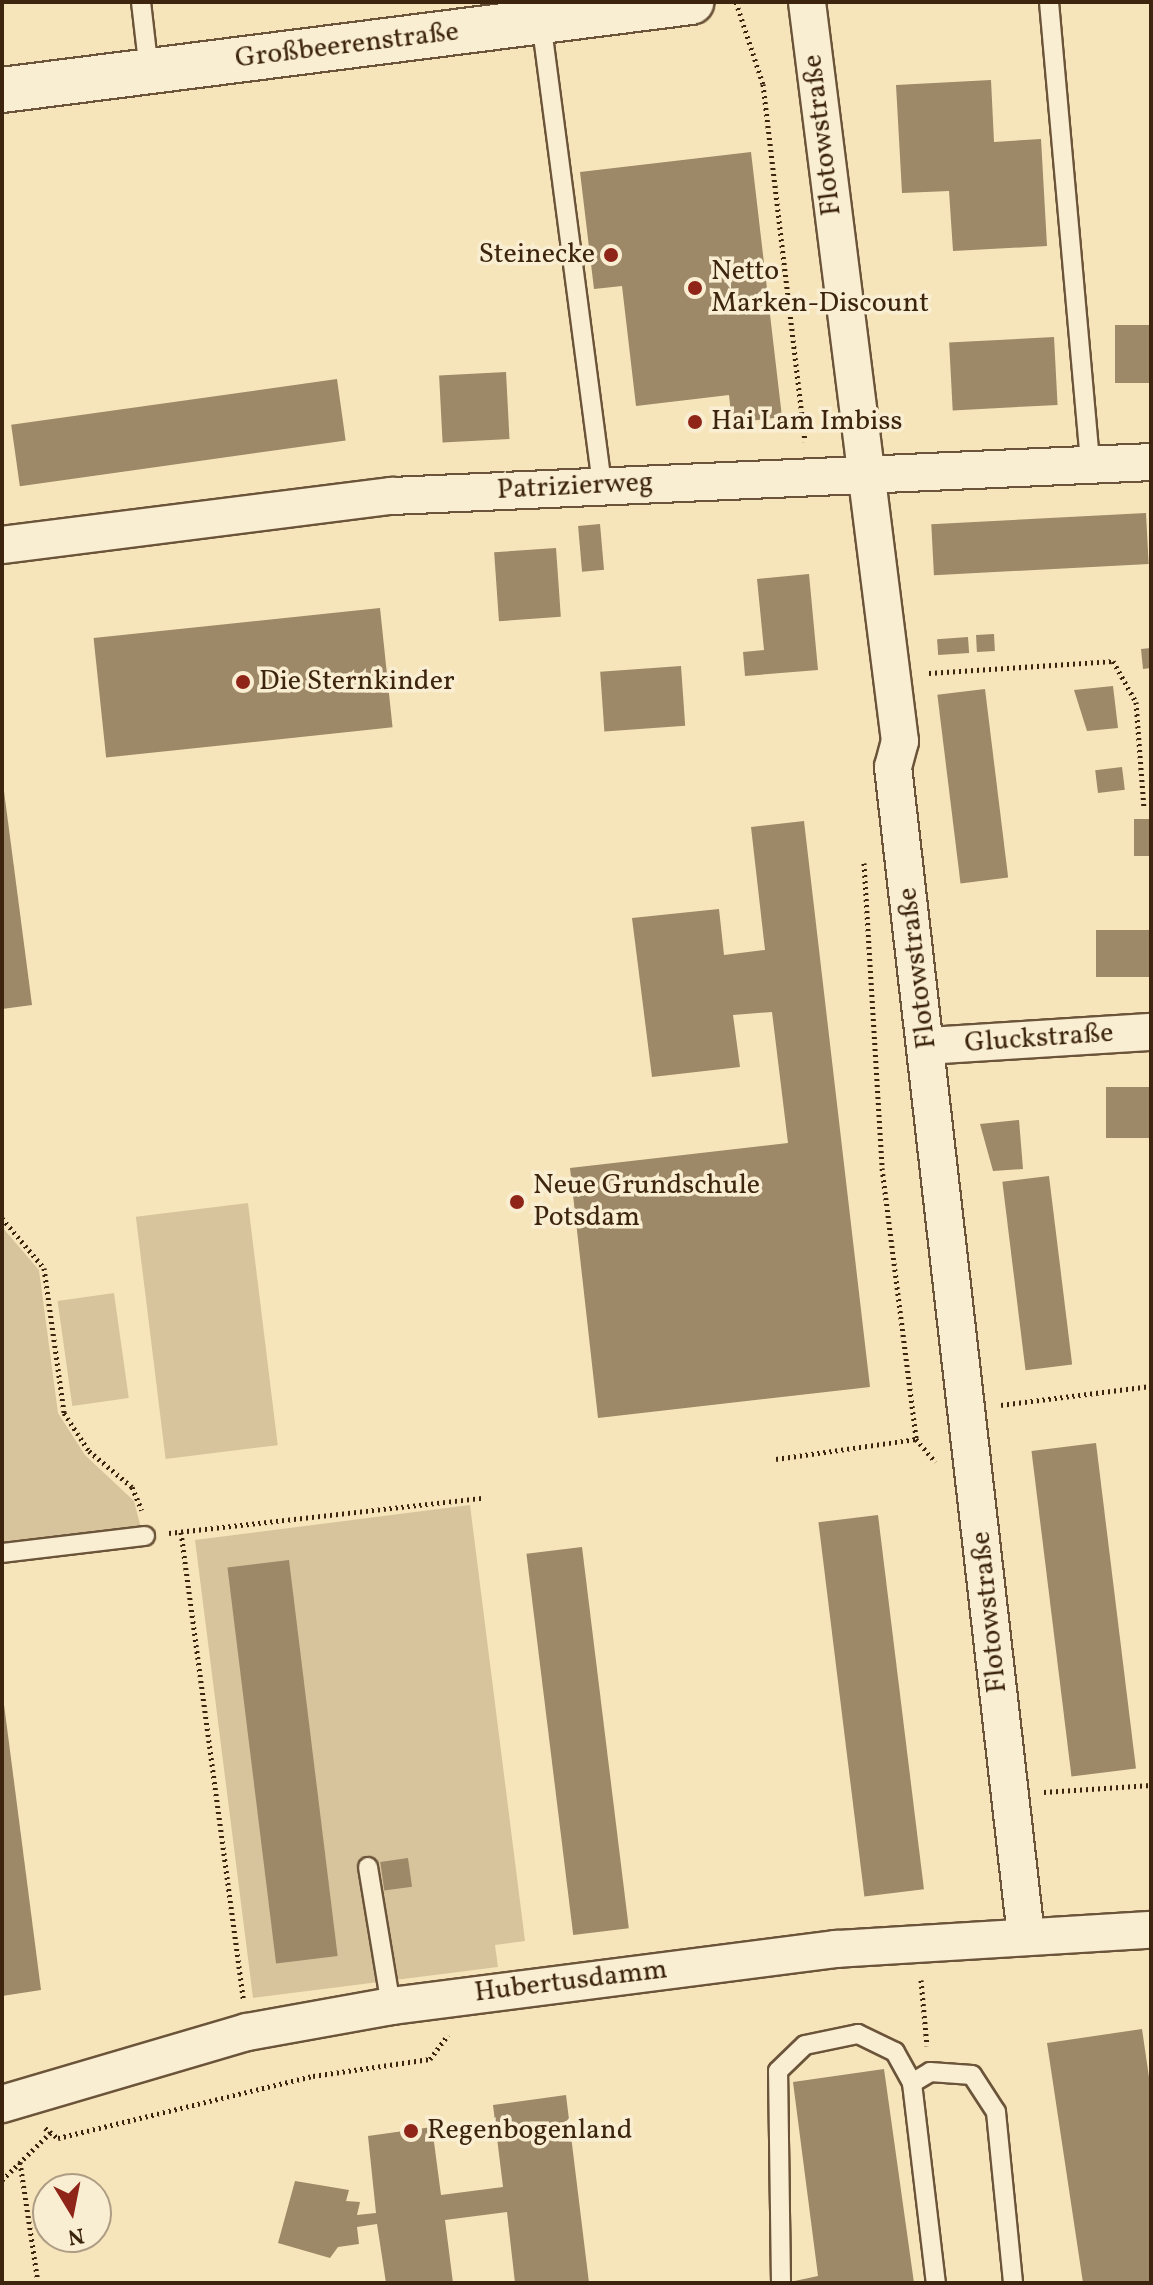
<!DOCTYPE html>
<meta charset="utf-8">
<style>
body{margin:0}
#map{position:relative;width:1153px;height:2285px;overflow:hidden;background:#f6e5ba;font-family:Vollkorn,serif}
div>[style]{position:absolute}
.green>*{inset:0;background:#d7c49d;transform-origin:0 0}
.building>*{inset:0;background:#9d8867;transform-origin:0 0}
.path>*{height:5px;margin-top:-2.5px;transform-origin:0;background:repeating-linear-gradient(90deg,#3d240e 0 2px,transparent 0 6px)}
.roads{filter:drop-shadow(2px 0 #6b5439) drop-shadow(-2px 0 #6b5439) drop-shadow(0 2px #6b5439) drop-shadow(0 -2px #6b5439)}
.lane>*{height:18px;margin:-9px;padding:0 9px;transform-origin:9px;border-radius:9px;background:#f9eed2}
.street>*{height:36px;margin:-18px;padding:0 18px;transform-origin:18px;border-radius:18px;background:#f9eed2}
.secondary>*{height:44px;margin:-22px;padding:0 22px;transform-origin:22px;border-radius:22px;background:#f9eed2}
.dots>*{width:22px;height:22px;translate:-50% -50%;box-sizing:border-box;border:4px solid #f9eed2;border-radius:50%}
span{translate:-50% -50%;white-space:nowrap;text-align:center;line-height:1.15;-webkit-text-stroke:7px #f9eed2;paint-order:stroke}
.street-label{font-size:28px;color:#3d240e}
.poi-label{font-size:28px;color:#3d240e}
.right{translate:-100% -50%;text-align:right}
.left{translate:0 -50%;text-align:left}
.frame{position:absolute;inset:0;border:4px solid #3d240e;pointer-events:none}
.north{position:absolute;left:32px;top:2173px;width:80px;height:80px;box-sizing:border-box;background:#f9eed2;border:2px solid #ae9d84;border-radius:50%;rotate:170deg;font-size:22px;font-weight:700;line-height:32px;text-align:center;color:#3d240e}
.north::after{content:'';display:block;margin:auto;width:28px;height:36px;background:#8f2418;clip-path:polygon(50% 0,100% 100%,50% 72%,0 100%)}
</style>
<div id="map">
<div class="green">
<div style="left:248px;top:1203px;width:244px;height:113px;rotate:83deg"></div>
<div style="clip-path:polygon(2px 1227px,39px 1270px,58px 1413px,85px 1455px,134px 1501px,141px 1528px,2px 1545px)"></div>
<div style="left:114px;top:1293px;width:106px;height:57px;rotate:82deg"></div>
<div style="clip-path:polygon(470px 1505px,525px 1941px,495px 1945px,498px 1967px,253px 1998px,195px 1540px)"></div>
</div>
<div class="building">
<div style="clip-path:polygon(991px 80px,994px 142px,1041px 139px,1047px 246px,953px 251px,949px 191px,902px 193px,896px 85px)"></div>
<div style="clip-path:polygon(751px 152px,782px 417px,732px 423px,729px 395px,636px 406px,622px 286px,594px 289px,580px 172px)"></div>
<div style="left:1151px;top:325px;width:58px;height:36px;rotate:90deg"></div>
<div style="left:1054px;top:337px;width:68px;height:105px;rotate:87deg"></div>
<div style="left:506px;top:372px;width:67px;height:67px;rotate:87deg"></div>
<div style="left:337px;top:379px;width:62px;height:329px;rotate:82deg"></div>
<div style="left:1146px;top:513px;width:51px;height:215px;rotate:87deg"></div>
<div style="left:600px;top:524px;width:46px;height:22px;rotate:85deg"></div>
<div style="left:556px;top:548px;width:69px;height:62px;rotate:86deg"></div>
<div style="clip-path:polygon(809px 574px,818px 670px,745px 676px,743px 652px,764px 650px,757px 579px)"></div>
<div style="left:380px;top:608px;width:120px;height:288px;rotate:84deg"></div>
<div style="left:994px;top:634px;width:17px;height:18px;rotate:87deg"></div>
<div style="left:968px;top:637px;width:16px;height:31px;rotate:86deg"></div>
<div style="clip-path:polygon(1151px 648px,1151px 668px,1143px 669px,1141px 649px)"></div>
<div style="left:681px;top:666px;width:60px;height:81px;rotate:86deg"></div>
<div style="clip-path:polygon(1113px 686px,1118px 728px,1087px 731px,1074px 690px)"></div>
<div style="left:985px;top:689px;width:190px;height:48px;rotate:83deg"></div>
<div style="left:1122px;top:767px;width:23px;height:27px;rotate:83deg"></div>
<div style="clip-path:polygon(2px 776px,32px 1005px,2px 1009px)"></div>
<div style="left:1151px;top:819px;width:37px;height:17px;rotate:90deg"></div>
<div style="clip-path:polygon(804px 821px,870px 1387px,598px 1418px,570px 1168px,788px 1143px,772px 1012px,733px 1015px,740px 1067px,652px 1077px,632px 918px,719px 909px,724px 955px,765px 950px,751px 827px)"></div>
<div style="left:1151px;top:930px;width:47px;height:55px;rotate:90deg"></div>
<div style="left:1151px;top:1087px;width:51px;height:45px;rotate:90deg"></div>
<div style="clip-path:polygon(1019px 1120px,1023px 1169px,993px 1171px,980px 1124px)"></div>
<div style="left:1049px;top:1176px;width:190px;height:47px;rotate:83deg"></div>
<div style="left:1096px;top:1443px;width:328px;height:65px;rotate:83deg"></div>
<div style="left:878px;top:1515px;width:377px;height:60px;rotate:83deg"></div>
<div style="left:582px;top:1547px;width:384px;height:56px;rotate:83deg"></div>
<div style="left:289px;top:1560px;width:399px;height:62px;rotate:83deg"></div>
<div style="clip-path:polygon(2px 1689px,41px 1990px,2px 1996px)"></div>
<div style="left:408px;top:1858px;width:29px;height:28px;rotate:82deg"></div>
<div style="clip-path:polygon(1142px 2029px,1151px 2091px,1151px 2283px,1083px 2283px,1047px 2043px)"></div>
<div style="clip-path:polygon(884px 2069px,914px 2283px,785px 2283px,818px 2276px,793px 2082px)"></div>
<div style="clip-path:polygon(566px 2095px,589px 2283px,515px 2283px,507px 2212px,445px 2220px,453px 2283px,386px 2283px,377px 2224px,357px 2227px,359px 2244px,338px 2247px,330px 2258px,278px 2243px,295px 2181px,349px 2190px,346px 2201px,360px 2202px,357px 2215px,376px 2213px,368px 2136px,432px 2127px,441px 2195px,503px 2187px,493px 2105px)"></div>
</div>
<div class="path">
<div style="left:736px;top:2px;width:86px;rotate:71.8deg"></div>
<div style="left:763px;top:84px;width:360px;rotate:83.3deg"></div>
<div style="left:929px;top:673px;width:184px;rotate:-3.7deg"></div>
<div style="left:1113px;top:661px;width:47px;rotate:60.7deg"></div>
<div style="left:1136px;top:702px;width:107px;rotate:85.7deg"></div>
<div style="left:864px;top:863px;width:306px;rotate:86.6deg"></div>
<div style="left:882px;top:1168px;width:273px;rotate:82.8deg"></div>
<div style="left:2px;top:1218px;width:65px;rotate:50deg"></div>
<div style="left:44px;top:1268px;width:146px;rotate:82.1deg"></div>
<div style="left:64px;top:1413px;width:45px;rotate:56.7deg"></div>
<div style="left:89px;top:1451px;width:56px;rotate:39.9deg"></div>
<div style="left:132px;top:1487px;width:25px;rotate:67deg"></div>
<div style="left:1001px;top:1405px;width:151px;rotate:-7.2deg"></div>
<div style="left:776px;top:1459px;width:141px;rotate:-8.1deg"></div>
<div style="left:916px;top:1439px;width:30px;rotate:50deg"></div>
<div style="left:181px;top:1532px;width:471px;rotate:82.4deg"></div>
<div style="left:169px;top:1533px;width:315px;rotate:-6.4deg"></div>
<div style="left:1044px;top:1792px;width:107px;rotate:-3.7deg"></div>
<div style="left:921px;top:1980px;width:66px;rotate:84.8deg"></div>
<div style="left:45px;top:2128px;width:16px;rotate:38deg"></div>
<div style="left:58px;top:2138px;width:262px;rotate:-13.7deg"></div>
<div style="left:313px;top:2076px;width:118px;rotate:-8.3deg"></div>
<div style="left:430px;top:2059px;width:30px;rotate:-53deg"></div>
<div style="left:20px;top:2162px;width:122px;rotate:81.5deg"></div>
<div style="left:2px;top:2180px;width:69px;rotate:-44.4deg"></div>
</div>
<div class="roads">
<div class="lane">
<div style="left:141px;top:2px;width:69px;rotate:83.4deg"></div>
<div style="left:1049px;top:2px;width:465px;rotate:84.9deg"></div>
<div style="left:541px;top:21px;width:469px;rotate:82.5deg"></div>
<div style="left:2px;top:1553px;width:144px;rotate:-6.8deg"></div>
<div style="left:368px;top:1867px;width:141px;rotate:80.6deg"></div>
<div style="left:912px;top:2083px;width:21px;rotate:-31deg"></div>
<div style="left:930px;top:2072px;width:42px;rotate:4.1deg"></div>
<div style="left:972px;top:2075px;width:44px;rotate:57deg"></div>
<div style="left:996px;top:2112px;width:172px;rotate:84.3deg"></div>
<div style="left:781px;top:2283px;width:212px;rotate:-90.8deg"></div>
<div style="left:778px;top:2071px;width:37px;rotate:-44deg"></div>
<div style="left:805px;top:2045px;width:54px;rotate:-11.7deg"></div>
<div style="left:858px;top:2034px;width:41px;rotate:25.9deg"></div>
<div style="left:895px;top:2052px;width:35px;rotate:61deg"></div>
<div style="left:912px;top:2083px;width:201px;rotate:83.2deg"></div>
</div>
<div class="street">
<div style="left:807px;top:2px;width:745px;rotate:82.83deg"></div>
<div style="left:900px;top:741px;width:27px;rotate:105deg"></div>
<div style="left:893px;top:767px;width:1177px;rotate:83.51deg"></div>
<div style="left:2px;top:545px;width:393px;rotate:-7.2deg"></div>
<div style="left:392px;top:496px;width:760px;rotate:-2.56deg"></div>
<div style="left:927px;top:1046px;width:224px;rotate:-3.6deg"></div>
<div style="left:2px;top:2104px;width:255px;rotate:-16.4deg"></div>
<div style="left:247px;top:2032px;width:146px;rotate:-10.2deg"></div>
<div style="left:391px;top:2006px;width:449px;rotate:-7.3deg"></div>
<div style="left:836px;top:1949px;width:316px;rotate:-3.5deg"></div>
</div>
<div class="secondary">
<div style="left:2px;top:90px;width:695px;rotate:-7.28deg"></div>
</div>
</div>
<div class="dots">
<div style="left:611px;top:255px;background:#8f2418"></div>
<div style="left:695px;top:288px;background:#8f2418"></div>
<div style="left:695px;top:422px;background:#8f2418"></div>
<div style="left:243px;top:682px;background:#8f2418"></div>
<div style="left:517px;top:1202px;background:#8f2418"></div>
<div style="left:411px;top:2131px;background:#8f2418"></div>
</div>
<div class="street-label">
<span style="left:347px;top:46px;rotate:-7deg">Großbeerenstraße</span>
<span style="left:823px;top:135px;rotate:-97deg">Flotowstraße</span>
<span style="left:575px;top:487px;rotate:-3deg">Patrizierweg</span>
<span style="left:918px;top:968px;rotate:-97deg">Flotowstraße</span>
<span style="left:1039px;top:1039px;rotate:-4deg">Gluckstraße</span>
<span style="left:990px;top:1612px;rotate:-96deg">Flotowstraße</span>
<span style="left:571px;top:1982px;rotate:-7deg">Hubertusdamm</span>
</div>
<div class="poi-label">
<span class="right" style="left:595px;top:255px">Steinecke</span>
<span class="left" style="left:711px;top:288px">Netto<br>Marken-Discount</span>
<span class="left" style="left:711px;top:422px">Hai Lam Imbiss</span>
<span class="left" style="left:259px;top:682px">Die Sternkinder</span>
<span class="left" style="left:533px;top:1202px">Neue Grundschule<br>Potsdam</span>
<span class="left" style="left:427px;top:2131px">Regenbogenland</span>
</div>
<div class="frame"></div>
<div class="north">N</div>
</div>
